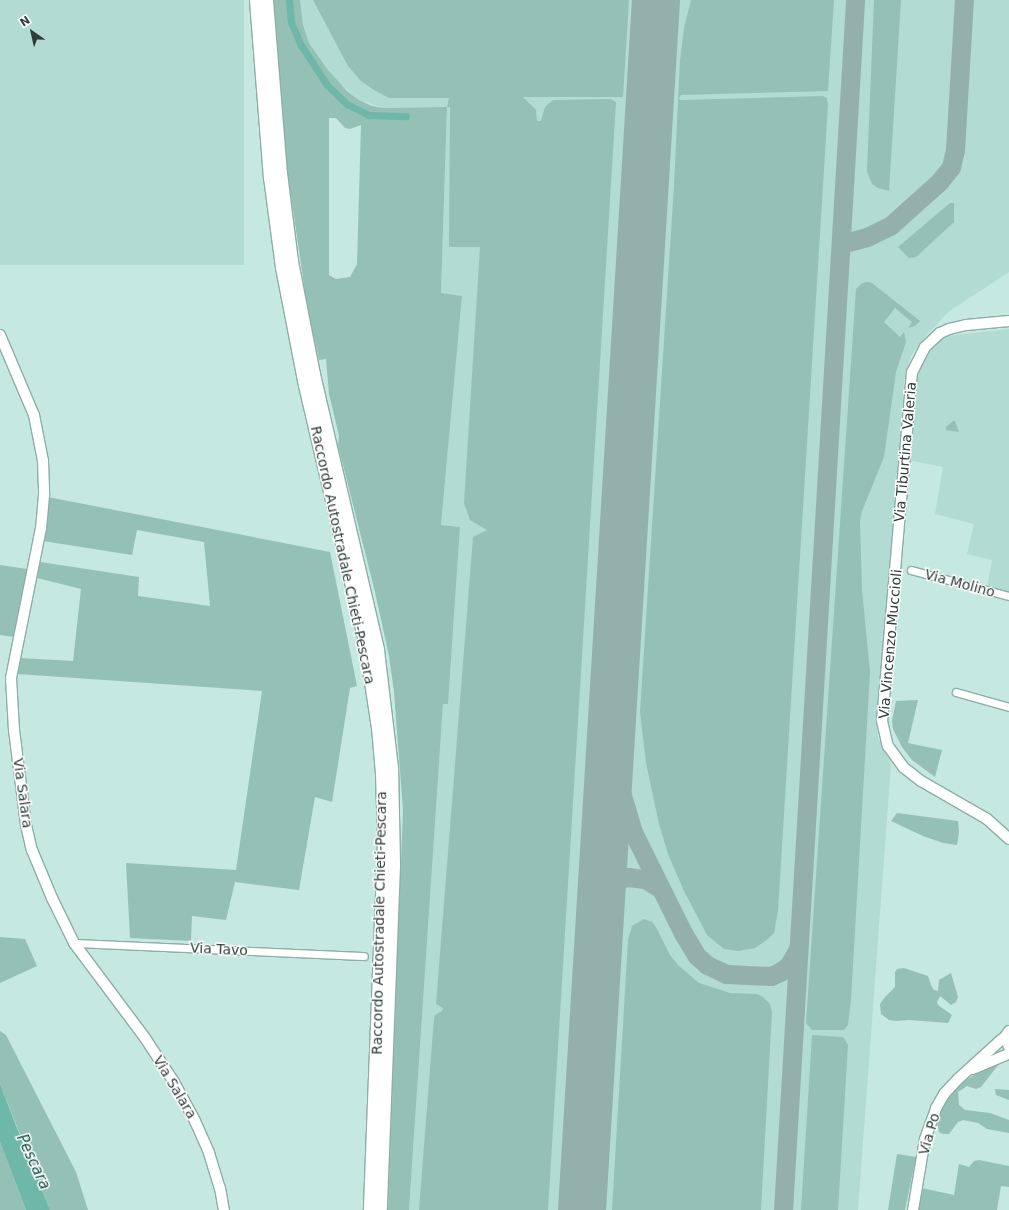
<!DOCTYPE html>
<style>
body{margin:0}
#map{position:relative;width:1009px;height:1210px;overflow:hidden;background:#c5e8e0;font-family:"DejaVu Sans",sans-serif}
div>[style]{position:absolute}
.built>*{inset:0;background:#b1dbd3;transform-origin:0 0}
.green>*{inset:0;background:#95c0b6}
.water>*{inset:0;background:#6eb7a9}
.canal>*{height:7px;margin:-3.5px;padding:0 3.5px;transform-origin:3.5px;border-radius:3.5px;background:#6eb7a9}
.taxiway>*{height:19px;margin:-9.5px;padding:0 9.5px;transform-origin:9.5px;border-radius:9.5px;background:#94b0aa}
.runway>*{height:48px;margin:-24px;padding:0 24px;transform-origin:24px;border-radius:24px;background:#94b0aa}
.roads{filter:drop-shadow(1px 0 #8daea7) drop-shadow(-1px 0 #8daea7) drop-shadow(0 1px #8daea7) drop-shadow(0 -1px #8daea7)}
.street>*{height:7px;margin:-3.5px;padding:0 3.5px;transform-origin:3.5px;border-radius:3.5px;background:#fff}
.secondary>*{height:10px;margin:-5px;padding:0 5px;transform-origin:5px;border-radius:5px;background:#fff}
.highway>*{height:13px;margin:-6.5px;padding:0 6.5px;transform-origin:6.5px;border-radius:6.5px;background:#fff}
span{translate:-50% -50%;white-space:nowrap;text-align:center;line-height:1.15;-webkit-text-stroke:3px #fff;paint-order:stroke}
.street-label{font-size:14px;color:#2f3d3a}
.water-label{font-size:15px;color:#105046;font-style:italic}
.north{position:absolute;left:12px;top:12px;width:40px;height:40px;-webkit-text-stroke:3px #fff;paint-order:stroke;rotate:326deg;font-size:11px;font-weight:700;line-height:16px;text-align:center;color:#2f3d3a}
.north::after{content:'';display:block;margin:auto;width:14px;height:18px;background:#2f3d3a;clip-path:polygon(50% 0,100% 100%,50% 72%,0 100%)}
</style>
<div id="map">
<div class="built">
<div style="left:0;top:0;width:244px;height:265px"></div>
<div style="clip-path:polygon(300px 0,1009px 0,1009px 272px,948px 312px,926px 336px,912px 354px,905px 374px,877px 727px,878px 738px,891px 764px,858px 1210px,409px 1210px,443px 704px,448px 704px,460px 527px,441px 525px,462px 296px,441px 294px,447px 107px,384px 108px,359px 100px,335px 79px,309px 43px,303px 25px)"></div>
<div style="clip-path:polygon(1009px 329px,1009px 594px,987px 588px,992px 560px,967px 554px,974px 524px,935px 514px,943px 467px,908px 460px,915px 377px,931px 348px,947px 336px)"></div>
</div>
<div class="green">
<div style="clip-path:polygon(evenodd,274px 0,300px 0,303px 25px,309px 43px,328px 70px,347px 91px,359px 100px,372px 106px,384px 108px,447px 107px,449px 98px,389px 98px,374px 90px,361px 81px,348px 66px,313px 0,629px 0,623px 97px,523px 97px,536px 110px,537px 121px,541px 121px,545px 107px,553px 100px,611px 99px,616px 102px,548px 1210px,419px 1210px,434px 1018px,435px 1015px,442px 1011px,443px 1008px,436px 1004px,473px 537px,487px 530px,470px 520px,464px 503px,480px 247px,449px 247px,450px 107px,447px 107px,441px 293px,462px 296px,441px 525px,460px 527px,448px 704px,443px 704px,409px 1210px,388px 1210px,403px 810px,394px 692px,389px 656px,375px 592px,338px 445px,339px 436px,329px 394px,326px 359px,319px 360px,307px 305px,286px 162px,274px 0,329px 118px,336px 118px,345px 128px,350px 129px,361px 125px,357px 264px,350px 277px,336px 279px,329px 275px,329px 118px)"></div>
<div style="clip-path:polygon(691px 0,834px 0,828px 91px,681px 95px,679px 98px,680px 100px,684px 100px,823px 96px,827px 98px,828px 105px,778px 911px,774px 933px,768px 939px,755px 948px,738px 951px,724px 949px,707px 935px,684px 891px,668px 854px,659px 824px,646px 763px,640px 712px,674px 186px,680px 60px,684px 28px)"></div>
<div style="clip-path:polygon(874px 0,901px 0,889px 191px,878px 188px,872px 184px,867px 171px)"></div>
<div style="clip-path:polygon(950px 203px,954px 203px,954px 222px,916px 257px,909px 258px,898px 247px)"></div>
<div style="clip-path:polygon(868px 282px,872px 283px,920px 321px,915px 326px,908px 328px,912px 322px,895px 308px,884px 322px,900px 337px,904px 332px,906px 342px,896px 372px,884px 457px,862px 511px,860px 521px,862px 590px,870px 672px,851px 1000px,848px 1025px,844px 1030px,812px 1030px,806px 1023px,856px 289px,862px 283px)"></div>
<div style="clip-path:polygon(953px 421px,955px 421px,959px 432px,946px 430px,946px 427px)"></div>
<div style="clip-path:polygon(48px 497px,330px 552px,357px 686px,350px 688px,332px 802px,315px 797px,299px 890px,235px 882px,226px 920px,192px 916px,191px 941px,130px 938px,126px 863px,236px 870px,262px 691px,18px 674px,21px 658px,73px 661px,81px 589px,37px 578px,40px 562px,139px 577px,138px 596px,210px 606px,204px 542px,137px 530px,132px 555px,43px 541px)"></div>
<div style="clip-path:polygon(0 565px,27px 569px,14px 637px,0 635px)"></div>
<div style="clip-path:polygon(918px 700px,908px 743px,942px 750px,935px 777px,912px 760px,902px 747px,893px 729px,892px 721px,896px 701px)"></div>
<div style="clip-path:polygon(897px 813px,958px 821px,959px 832px,957px 845px,943px 843px,923px 836px,891px 821px)"></div>
<div style="clip-path:polygon(644px 919px,652px 922px,656px 927px,670px 955px,679px 966px,699px 983px,730px 993px,757px 994px,763px 997px,770px 1004px,772px 1012px,761px 1210px,612px 1210px,628px 940px,632px 926px)"></div>
<div style="clip-path:polygon(0 937px,25px 939px,37px 966px,0 983px)"></div>
<div style="clip-path:polygon(904px 968px,928px 976px,931px 985px,934px 990px,938px 991px,939px 980px,951px 973px,958px 997px,956px 1002px,951px 1005px,940px 996px,937px 1002px,938px 1005px,952px 1015px,948px 1023px,909px 1020px,896px 1021px,889px 1020px,881px 1014px,880px 1004px,885px 997px,895px 987px,895px 972px,897px 969px)"></div>
<div style="clip-path:polygon(0 1031px,6px 1035px,76px 1172px,88px 1210px,50px 1210px,0 1084px)"></div>
<div style="clip-path:polygon(812px 1035px,841px 1037px,844px 1038px,848px 1045px,838px 1210px,801px 1210px)"></div>
<div style="clip-path:polygon(1009px 1056px,1009px 1060px,999px 1064px,981px 1087px,976px 1089px,967px 1086px,958px 1092px,959px 1105px,965px 1110px,990px 1113px,1009px 1120px,1009px 1133px,987px 1129px,978px 1123px,963px 1120px,958px 1122px,949px 1134px,943px 1134px,939px 1132px,937px 1121px,944px 1104px,960px 1084px,980px 1071px)"></div>
<div style="clip-path:polygon(995px 1089px,1009px 1090px,1009px 1100px,996px 1095px)"></div>
<div style="clip-path:polygon(0 1142px,26px 1210px,0 1210px)"></div>
<div style="clip-path:polygon(897px 1154px,916px 1157px,905px 1210px,888px 1210px)"></div>
<div style="clip-path:polygon(979px 1160px,1009px 1166px,1009px 1187px,1001px 1186px,997px 1210px,918px 1210px,922px 1188px,954px 1195px,959px 1164px,969px 1167px,974px 1161px)"></div>
</div>
<div class="water">
<div style="clip-path:polygon(0 1084px,15px 1123px,50px 1210px,26px 1210px,0 1142px)"></div>
</div>
<div class="canal">
<div style="left:289px;top:0;width:22px;rotate:85deg"></div>
<div style="left:291px;top:22px;width:25px;rotate:67deg"></div>
<div style="left:301px;top:45px;width:48px;rotate:57deg"></div>
<div style="left:327px;top:85px;width:28px;rotate:44deg"></div>
<div style="left:347px;top:104px;width:25px;rotate:27deg"></div>
<div style="left:369px;top:115px;width:37px;rotate:2deg"></div>
</div>
<div class="taxiway">
<div style="left:656px;top:1px;width:1px;rotate:-90deg"></div>
<div style="left:841px;top:244px;width:27px;rotate:-15deg"></div>
<div style="left:867px;top:237px;width:25px;rotate:-26deg"></div>
<div style="left:890px;top:226px;width:66px;rotate:-41.9deg"></div>
<div style="left:939px;top:182px;width:19px;rotate:-51deg"></div>
<div style="left:951px;top:167px;width:17px;rotate:-77deg"></div>
<div style="left:955px;top:150px;width:150px;rotate:-86.6deg"></div>
<div style="left:612px;top:718px;width:64px;rotate:84.6deg"></div>
<div style="left:618px;top:782px;width:52px;rotate:73.3deg"></div>
<div style="left:633px;top:832px;width:113px;rotate:63.7deg"></div>
<div style="left:683px;top:933px;width:27px;rotate:59deg"></div>
<div style="left:697px;top:956px;width:13px;rotate:42deg"></div>
<div style="left:707px;top:965px;width:21px;rotate:25deg"></div>
<div style="left:726px;top:974px;width:45px;rotate:2.5deg"></div>
<div style="left:771px;top:976px;width:10px;rotate:-24deg"></div>
<div style="left:780px;top:972px;width:11px;rotate:-38deg"></div>
<div style="left:789px;top:965px;width:18px;rotate:-61deg"></div>
<div style="left:601px;top:904px;width:16px;rotate:-68deg"></div>
<div style="left:607px;top:889px;width:13px;rotate:-45deg"></div>
<div style="left:616px;top:880px;width:12px;rotate:-14deg"></div>
<div style="left:628px;top:877px;width:17px;rotate:7deg"></div>
<div style="left:645px;top:879px;width:19px;rotate:32deg"></div>
<div style="left:783px;top:1210px;width:1212px;rotate:-86.59deg"></div>
</div>
<div class="runway">
<div style="left:582px;top:1210px;width:1212px;rotate:-86.5deg"></div>
</div>
<div class="roads">
<div class="street">
<div style="left:911px;top:570px;width:101px;rotate:14.9deg"></div>
<div style="left:956px;top:692px;width:55px;rotate:15.8deg"></div>
<div style="left:74px;top:943px;width:290px;rotate:2.6deg"></div>
</div>
<div class="secondary">
<div style="left:1009px;top:321px;width:43px;rotate:174.7deg"></div>
<div style="left:966px;top:325px;width:17px;rotate:167deg"></div>
<div style="left:949px;top:329px;width:10px;rotate:156deg"></div>
<div style="left:940px;top:333px;width:21px;rotate:137deg"></div>
<div style="left:925px;top:347px;width:28px;rotate:117deg"></div>
<div style="left:912px;top:372px;width:350px;rotate:94.9deg"></div>
<div style="left:882px;top:721px;width:26px;rotate:77deg"></div>
<div style="left:888px;top:746px;width:26px;rotate:54deg"></div>
<div style="left:903px;top:767px;width:23px;rotate:38deg"></div>
<div style="left:921px;top:781px;width:76px;rotate:29.9deg"></div>
<div style="left:987px;top:819px;width:30px;rotate:42deg"></div>
<div style="left:0;top:335px;width:87px;rotate:67deg"></div>
<div style="left:34px;top:415px;width:47px;rotate:78.9deg"></div>
<div style="left:43px;top:461px;width:34px;rotate:88deg"></div>
<div style="left:44px;top:495px;width:33px;rotate:95deg"></div>
<div style="left:41px;top:528px;width:153px;rotate:101.3deg"></div>
<div style="left:11px;top:678px;width:52px;rotate:86.7deg"></div>
<div style="left:14px;top:730px;width:96px;rotate:82.8deg"></div>
<div style="left:26px;top:825px;width:26px;rotate:77deg"></div>
<div style="left:32px;top:850px;width:52px;rotate:67.4deg"></div>
<div style="left:52px;top:898px;width:50px;rotate:63.9deg"></div>
<div style="left:74px;top:943px;width:119px;rotate:53.2deg"></div>
<div style="left:145px;top:1038px;width:53px;rotate:56.6deg"></div>
<div style="left:174px;top:1082px;width:44px;rotate:61.7deg"></div>
<div style="left:195px;top:1121px;width:35px;rotate:66deg"></div>
<div style="left:209px;top:1153px;width:37px;rotate:73deg"></div>
<div style="left:220px;top:1188px;width:22px;rotate:80deg"></div>
<div style="left:1009px;top:1031px;width:7px;rotate:124deg"></div>
<div style="left:1005px;top:1037px;width:11px;rotate:68deg"></div>
<div style="left:973px;top:1069px;width:39px;rotate:-23deg"></div>
<div style="left:913px;top:1210px;width:72px;rotate:-80.4deg"></div>
<div style="left:925px;top:1139px;width:33px;rotate:-70deg"></div>
<div style="left:936px;top:1108px;width:16px;rotate:-60deg"></div>
<div style="left:944px;top:1094px;width:21px;rotate:-47deg"></div>
<div style="left:958px;top:1079px;width:58px;rotate:-42.2deg"></div>
<div style="left:1001px;top:1040px;width:5px;rotate:-37deg"></div>
</div>
<div class="highway">
<div style="left:256px;top:0;width:178px;rotate:85.5deg"></div>
<div style="left:270px;top:177px;width:91px;rotate:82.4deg"></div>
<div style="left:282px;top:267px;width:120px;rotate:79deg"></div>
<div style="left:305px;top:385px;width:258px;rotate:76.8deg"></div>
<div style="left:364px;top:636px;width:92px;rotate:81.3deg"></div>
<div style="left:378px;top:727px;width:46px;rotate:85deg"></div>
<div style="left:382px;top:773px;width:69px;rotate:88.3deg"></div>
<div style="left:384px;top:842px;width:368px;rotate:92.2deg"></div>
<div style="left:266px;top:0;width:174px;rotate:85.4deg"></div>
<div style="left:280px;top:173px;width:89px;rotate:82.9deg"></div>
<div style="left:291px;top:261px;width:115px;rotate:79deg"></div>
<div style="left:313px;top:374px;width:283px;rotate:76.9deg"></div>
<div style="left:377px;top:650px;width:118px;rotate:83.2deg"></div>
<div style="left:391px;top:767px;width:98px;rotate:88.8deg"></div>
<div style="left:393px;top:865px;width:345px;rotate:92.2deg"></div>
</div>
</div>
<div class="street-label">
<span style="left:905px;top:452px;rotate:-85deg">Via Tiburtina Valeria</span>
<span style="left:343px;top:555px;rotate:78deg">Raccordo Autostradale Chieti-Pescara</span>
<span style="left:960px;top:583px;rotate:15deg">Via Molino</span>
<span style="left:890px;top:644px;rotate:-85deg">Via Vincenzo Muccioli</span>
<span style="left:23px;top:793px;rotate:82deg">Via Salara</span>
<span style="left:379px;top:923px;rotate:-89deg">Raccordo Autostradale Chieti-Pescara</span>
<span style="left:219px;top:949px;rotate:3deg">Via Tavo</span>
<span style="left:175px;top:1087px;rotate:59deg">Via Salara</span>
<span style="left:929px;top:1134px;rotate:-74deg">Via Po</span>
</div>
<div class="water-label">
<span style="left:33px;top:1162px;rotate:65deg">Pescara</span>
</div>
<div class="north">N</div>
</div>
